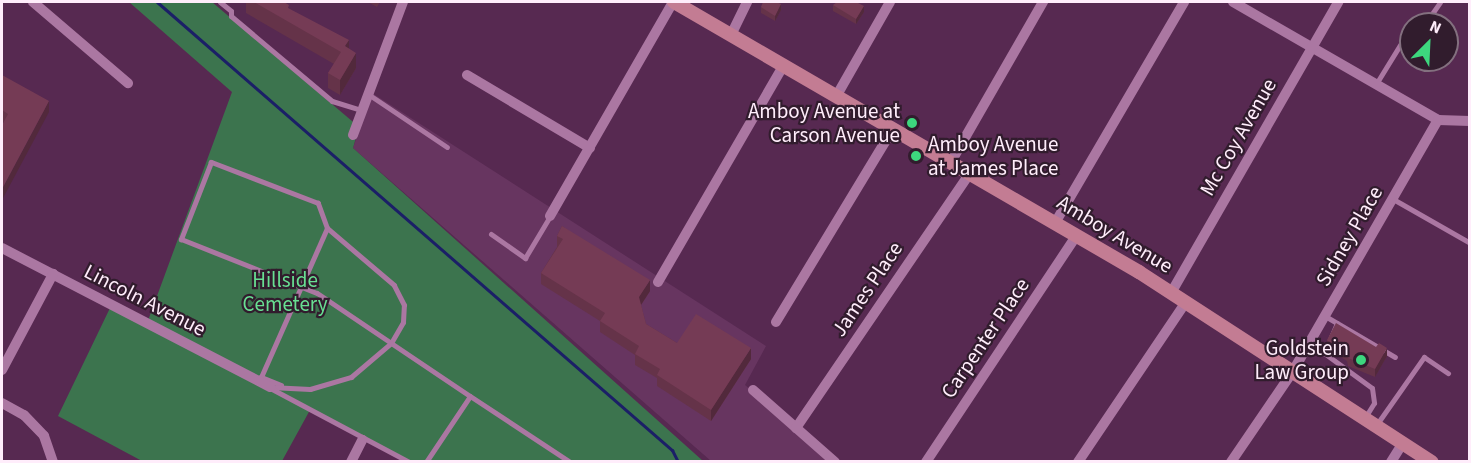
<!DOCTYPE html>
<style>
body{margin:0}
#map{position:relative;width:1471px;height:463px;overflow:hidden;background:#572951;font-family:"Source Sans 3",sans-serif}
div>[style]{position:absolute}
.built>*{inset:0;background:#673560}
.green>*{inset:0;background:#3c744e}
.stream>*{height:3px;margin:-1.5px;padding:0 1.5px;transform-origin:1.5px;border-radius:1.5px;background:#1b1f67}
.lane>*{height:5px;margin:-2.5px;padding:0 2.5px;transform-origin:2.5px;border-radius:2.5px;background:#ab77a2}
.street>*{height:10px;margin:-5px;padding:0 5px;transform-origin:5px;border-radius:5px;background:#ab77a2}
.secondary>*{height:14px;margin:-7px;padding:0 7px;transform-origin:7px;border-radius:7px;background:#c37c93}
.wall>*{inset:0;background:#653349}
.shaded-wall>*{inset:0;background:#52293c}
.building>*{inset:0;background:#753b55}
.dots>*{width:16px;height:16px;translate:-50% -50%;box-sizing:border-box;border:3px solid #311c2d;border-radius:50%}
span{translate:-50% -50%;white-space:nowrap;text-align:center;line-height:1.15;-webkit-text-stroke:4.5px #311c2d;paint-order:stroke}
.poi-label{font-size:21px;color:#ffedfb}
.right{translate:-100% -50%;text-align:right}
.left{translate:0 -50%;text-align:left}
.street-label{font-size:21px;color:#ffedfb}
.park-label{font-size:21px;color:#68df92}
.frame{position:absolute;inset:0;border:3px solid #ffedfb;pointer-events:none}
.north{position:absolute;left:1399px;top:12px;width:60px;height:60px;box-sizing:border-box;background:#311c2d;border:2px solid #83707f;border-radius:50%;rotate:24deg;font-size:16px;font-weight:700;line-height:24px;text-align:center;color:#ffedfb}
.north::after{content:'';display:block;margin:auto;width:21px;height:27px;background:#3dd77e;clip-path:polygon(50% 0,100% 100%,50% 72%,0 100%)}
</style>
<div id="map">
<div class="built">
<div style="clip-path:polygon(372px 93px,766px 346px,745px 385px,832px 461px,711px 461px,353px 148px)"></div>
</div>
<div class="green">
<div style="clip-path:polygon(129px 2px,212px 2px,359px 127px,353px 148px,703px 461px,409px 461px,310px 410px,282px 461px,142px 461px,58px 416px,110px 308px,146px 326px,232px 92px)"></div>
</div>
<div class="stream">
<div style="left:157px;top:2px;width:683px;rotate:41.02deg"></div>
<div style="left:672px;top:450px;width:13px;rotate:63deg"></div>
</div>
<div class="lane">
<div style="left:220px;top:2px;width:14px;rotate:39deg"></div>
<div style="left:231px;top:11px;width:5px;rotate:90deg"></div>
<div style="left:231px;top:16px;width:132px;rotate:40.1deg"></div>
<div style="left:332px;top:101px;width:30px;rotate:17deg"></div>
<div style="left:1420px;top:24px;width:11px;rotate:-34deg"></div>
<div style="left:1429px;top:18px;width:19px;rotate:-55deg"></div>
<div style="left:1376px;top:84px;width:67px;rotate:-58.4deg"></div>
<div style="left:368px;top:94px;width:95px;rotate:33.9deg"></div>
<div style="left:1393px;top:199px;width:89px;rotate:29.7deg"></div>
<div style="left:491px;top:234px;width:42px;rotate:35.2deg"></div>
<div style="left:525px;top:258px;width:49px;rotate:-59.2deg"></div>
<div style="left:1325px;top:316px;width:81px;rotate:30.4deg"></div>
<div style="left:1337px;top:323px;width:33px;rotate:113deg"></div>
<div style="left:1324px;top:353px;width:59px;rotate:36.1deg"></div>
<div style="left:1372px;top:388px;width:15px;rotate:82deg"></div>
<div style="left:1374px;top:403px;width:15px;rotate:122deg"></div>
<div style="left:281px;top:385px;width:22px;rotate:-158deg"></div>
<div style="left:261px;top:377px;width:163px;rotate:-66.1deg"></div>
<div style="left:270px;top:387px;width:40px;rotate:2.9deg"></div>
<div style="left:310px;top:389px;width:43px;rotate:-16.3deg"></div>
<div style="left:351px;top:377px;width:52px;rotate:-40.4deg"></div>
<div style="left:391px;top:343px;width:24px;rotate:-60deg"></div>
<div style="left:403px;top:322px;width:17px;rotate:-87deg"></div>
<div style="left:404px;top:305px;width:22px;rotate:-117deg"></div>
<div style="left:394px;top:285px;width:88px;rotate:-139.6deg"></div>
<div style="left:327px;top:228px;width:27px;rotate:-110deg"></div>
<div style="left:318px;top:203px;width:115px;rotate:-159deg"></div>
<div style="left:211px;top:162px;width:83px;rotate:111.3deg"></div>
<div style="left:181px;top:239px;width:146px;rotate:21.7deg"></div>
<div style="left:317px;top:293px;width:89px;rotate:34deg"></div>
<div style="left:391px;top:343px;width:95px;rotate:33.9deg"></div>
<div style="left:470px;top:396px;width:120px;rotate:33.4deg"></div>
<div style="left:270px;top:388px;width:157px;rotate:28deg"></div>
<div style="left:1377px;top:424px;width:82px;rotate:-55deg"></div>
<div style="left:1424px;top:357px;width:29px;rotate:34deg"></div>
<div style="left:426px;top:462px;width:79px;rotate:-56.3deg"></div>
</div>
<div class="street">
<div style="left:33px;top:2px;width:125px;rotate:40.5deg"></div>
<div style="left:1233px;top:2px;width:237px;rotate:29.9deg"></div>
<div style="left:1438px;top:120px;width:32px;rotate:2deg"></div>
<div style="left:731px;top:35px;width:37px;rotate:-64deg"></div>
<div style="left:467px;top:75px;width:143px;rotate:30.7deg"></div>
<div style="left:837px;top:95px;width:107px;rotate:-60.3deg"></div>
<div style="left:353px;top:135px;width:142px;rotate:-69.4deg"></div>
<div style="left:951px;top:162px;width:185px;rotate:-60.1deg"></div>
<div style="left:550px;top:216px;width:247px;rotate:-60.1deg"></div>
<div style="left:1055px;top:223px;width:256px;rotate:-59.7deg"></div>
<div style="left:2px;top:248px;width:302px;rotate:27.4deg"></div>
<div style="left:658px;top:282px;width:251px;rotate:-59.9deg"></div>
<div style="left:1171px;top:293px;width:336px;rotate:-60.1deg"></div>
<div style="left:776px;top:322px;width:226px;rotate:-58.8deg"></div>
<div style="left:2px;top:370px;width:109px;rotate:-62deg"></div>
<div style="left:753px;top:390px;width:109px;rotate:41.3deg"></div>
<div style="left:2px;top:403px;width:25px;rotate:29deg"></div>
<div style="left:24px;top:415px;width:29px;rotate:46deg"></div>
<div style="left:44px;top:436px;width:28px;rotate:71deg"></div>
<div style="left:796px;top:428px;width:309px;rotate:-55.7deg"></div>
<div style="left:351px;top:462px;width:25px;rotate:-63deg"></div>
<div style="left:926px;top:462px;width:273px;rotate:-56.4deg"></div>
<div style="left:1078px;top:462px;width:193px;rotate:-56deg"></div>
<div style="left:1231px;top:462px;width:110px;rotate:-55.7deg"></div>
<div style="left:1293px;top:371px;width:290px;rotate:-60deg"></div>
<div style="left:1391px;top:462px;width:22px;rotate:-58deg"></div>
</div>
<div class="secondary">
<div style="left:674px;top:2px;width:538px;rotate:30.14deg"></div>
<div style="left:1139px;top:272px;width:349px;rotate:33deg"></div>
</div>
<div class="wall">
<div style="clip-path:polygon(246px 2px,284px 2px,289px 9px,349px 49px,356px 68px,340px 95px,328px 88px,328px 73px,334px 64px,246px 13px)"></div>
<div style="clip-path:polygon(368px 2px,380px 2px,377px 7px)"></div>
<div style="clip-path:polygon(833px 5px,864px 12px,856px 24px,833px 11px)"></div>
<div style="clip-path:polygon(761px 7px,781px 10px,775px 21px,761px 13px)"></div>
<div style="clip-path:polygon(2px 75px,49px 112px,3px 122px,2px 121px)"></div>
<div style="clip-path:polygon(562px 226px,650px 291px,641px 305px,646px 324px,677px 343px,751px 359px,711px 421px,657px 386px,657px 378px,635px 365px,635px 355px,600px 332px,600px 321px,541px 284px,541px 273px,557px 247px,557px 236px)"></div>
<div style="clip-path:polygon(1327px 340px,1387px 356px,1375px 377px,1348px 366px,1347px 361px,1327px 348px)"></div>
</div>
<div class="shaded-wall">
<div style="clip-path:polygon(781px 4px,781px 10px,775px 21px,775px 16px)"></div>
<div style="clip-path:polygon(864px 6px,864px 12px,856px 24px,856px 19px)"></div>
<div style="clip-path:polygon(349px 40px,349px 55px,345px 46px)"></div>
<div style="clip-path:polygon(356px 53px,356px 68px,340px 95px,340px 80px)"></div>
<div style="clip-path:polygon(49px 101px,49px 112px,2px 200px,2px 189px)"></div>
<div style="clip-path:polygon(650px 280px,650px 291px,639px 308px,639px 297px)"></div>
<div style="clip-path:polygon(751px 348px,751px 359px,711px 421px,711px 410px)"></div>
<div style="clip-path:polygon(1387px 348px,1387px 356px,1375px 377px,1375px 369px)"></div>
</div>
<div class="building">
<div style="clip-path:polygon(254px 2px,284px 2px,289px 5px,288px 8px,349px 40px,345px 46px,356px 53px,340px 80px,328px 73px,341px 52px)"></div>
<div style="clip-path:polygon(763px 2px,776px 2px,781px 4px,775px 16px,761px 7px)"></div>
<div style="clip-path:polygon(837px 2px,856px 2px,864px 6px,856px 19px,833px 5px)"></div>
<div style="clip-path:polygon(2px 75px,49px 101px,2px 189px,2px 125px,8px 114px,2px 110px)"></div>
<div style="clip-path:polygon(562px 226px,650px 280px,639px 297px,646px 324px,677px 343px,696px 314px,751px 348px,711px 410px,657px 375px,660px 369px,635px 354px,639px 346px,600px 321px,605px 313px,541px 273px,563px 239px,557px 236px)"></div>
<div style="clip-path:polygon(1336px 323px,1376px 347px,1379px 343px,1387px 348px,1375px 369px,1348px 358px,1347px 352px,1327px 340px)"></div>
</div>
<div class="dots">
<div style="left:912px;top:123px;background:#3dd77e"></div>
<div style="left:916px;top:156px;background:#3dd77e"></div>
<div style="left:1361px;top:360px;background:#3dd77e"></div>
</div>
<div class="poi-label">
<span class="right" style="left:900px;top:123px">Amboy Avenue at<br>Carson Avenue</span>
<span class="left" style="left:928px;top:156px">Amboy Avenue<br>at James Place</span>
<span class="right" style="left:1349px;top:360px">Goldstein<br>Law Group</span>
</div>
<div class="street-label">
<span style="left:1238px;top:137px;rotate:-60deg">Mc Coy Avenue</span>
<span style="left:1115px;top:234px;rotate:31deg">Amboy Avenue</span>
<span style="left:1349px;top:236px;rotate:-60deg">Sidney Place</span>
<span style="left:867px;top:289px;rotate:-56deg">James Place</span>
<span style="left:145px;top:300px;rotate:27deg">Lincoln Avenue</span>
<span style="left:985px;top:338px;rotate:-56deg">Carpenter Place</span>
</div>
<div class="park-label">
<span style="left:285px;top:292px">Hillside<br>Cemetery</span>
</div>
<div class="frame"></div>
<div class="north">N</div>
</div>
